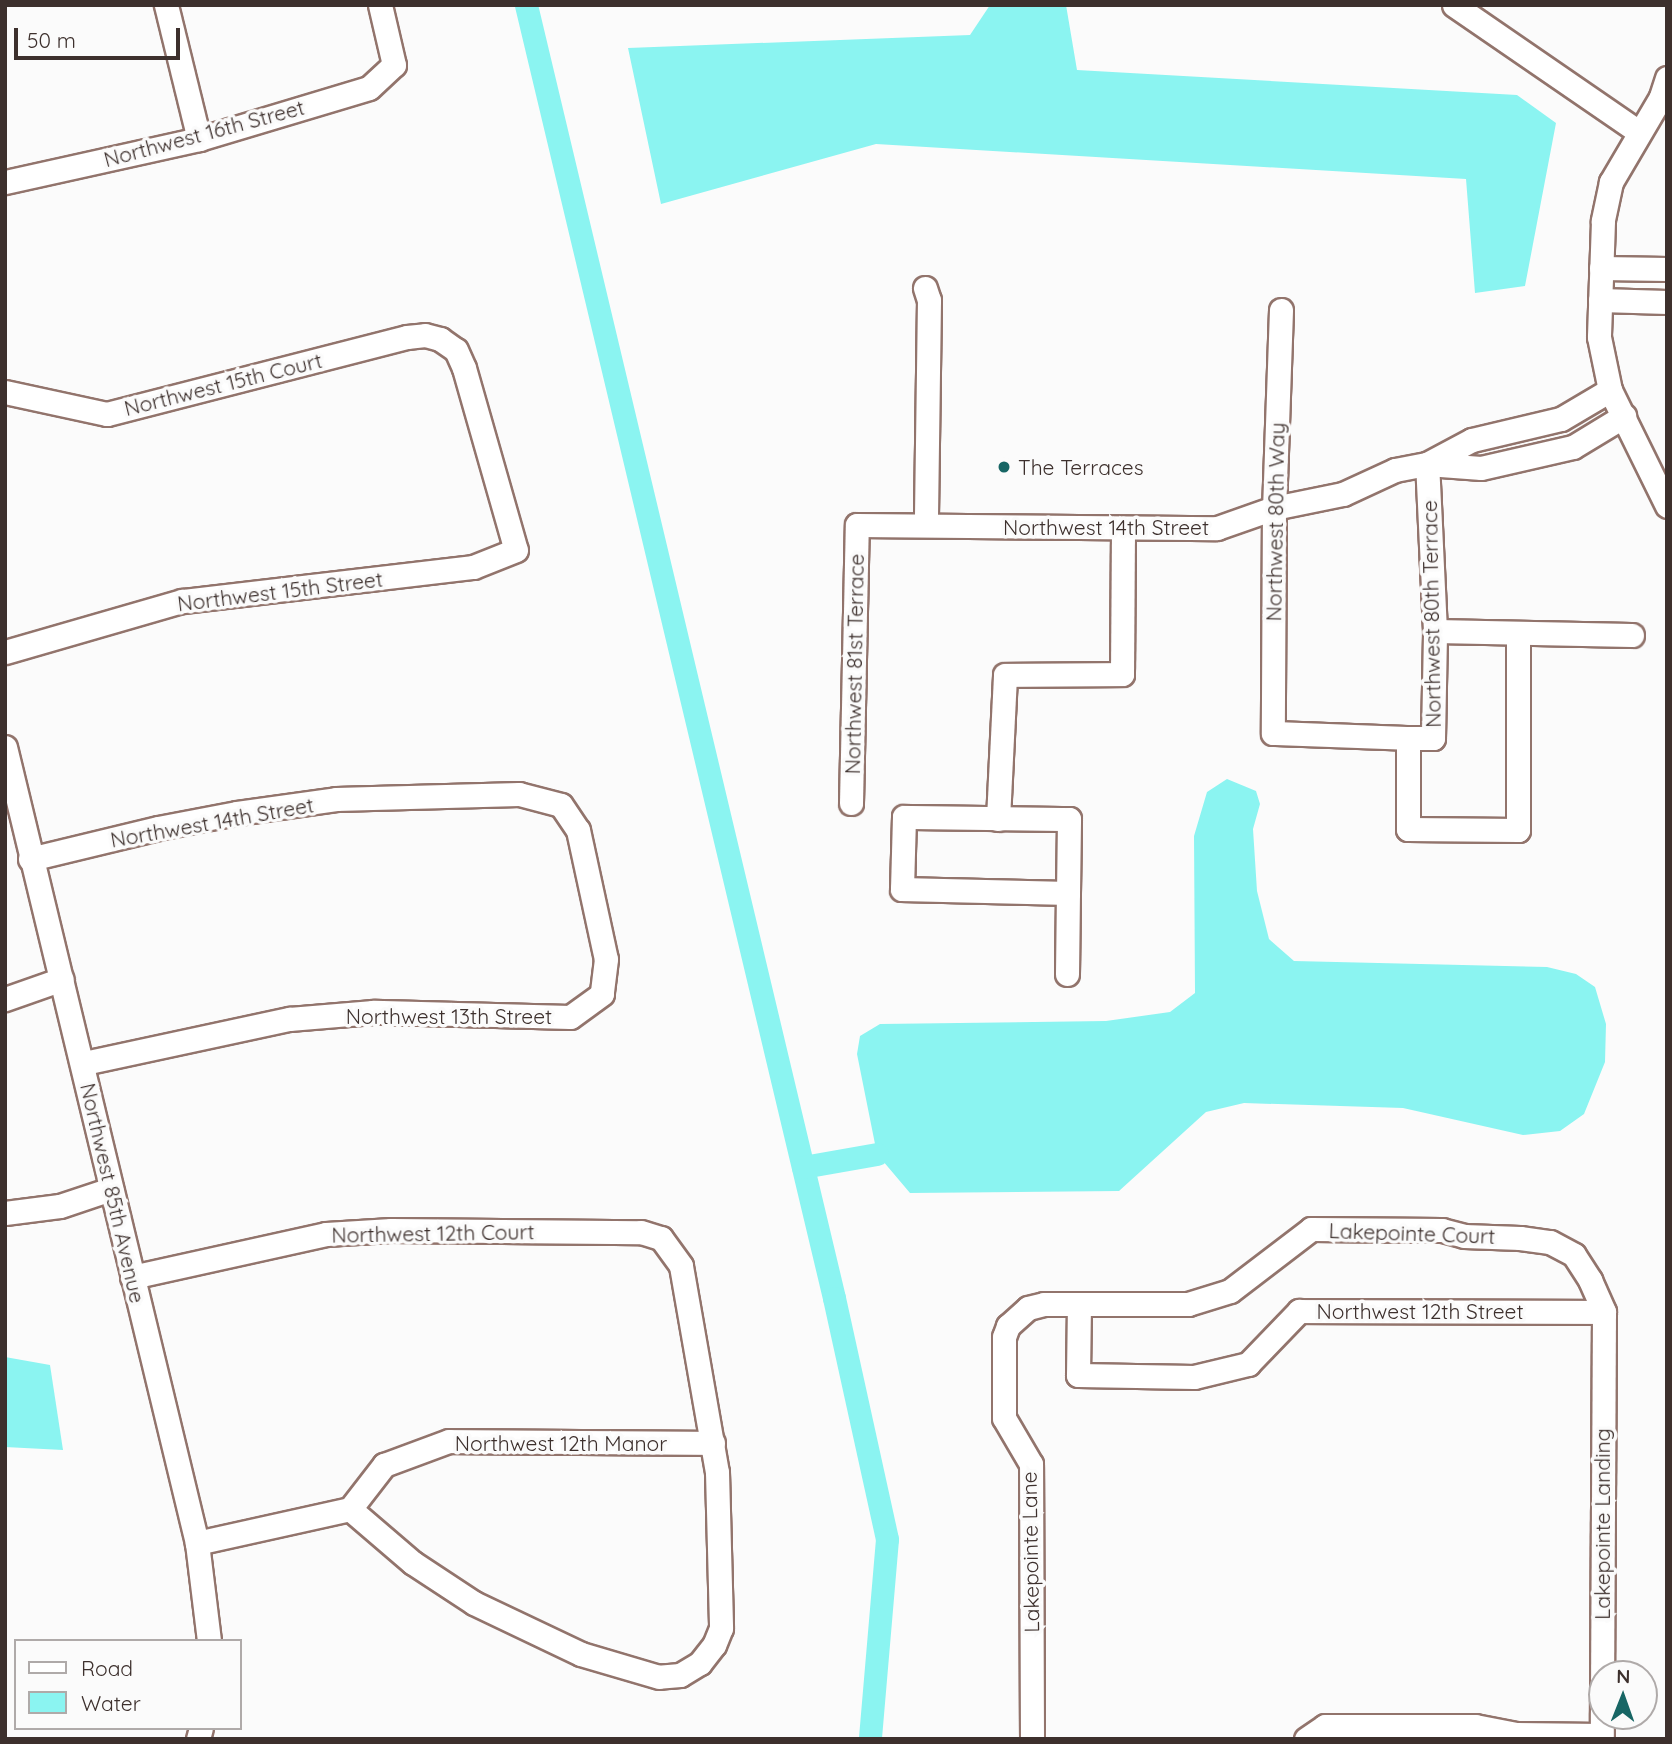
<!DOCTYPE html>
<style>
body{margin:0}
#map{position:relative;width:1672px;height:1744px;overflow:hidden;background:#fbfbfb;font-family:Quicksand,sans-serif}
div>[style]{position:absolute}
.water>*{inset:0;background:#8bf4f1}
.canal>*{height:23px;margin:-11.5px;padding:0 11.5px;transform-origin:11.5px;border-radius:11.5px;background:#8bf4f1}
.roads{filter:drop-shadow(2px 0 #92746c) drop-shadow(-2px 0 #92746c) drop-shadow(0 2px #92746c) drop-shadow(0 -2px #92746c)}
.street>*{height:23px;margin:-11.5px;padding:0 11.5px;transform-origin:11.5px;border-radius:11.5px;background:#fff}
.dots>*{width:19px;height:19px;translate:-50% -50%;box-sizing:border-box;border:4px solid #fbfbfb;border-radius:50%}
span{translate:-50% -50%;white-space:nowrap;text-align:center;line-height:1.15;-webkit-text-stroke:7px #fbfbfb;paint-order:stroke}
.street-label{font-size:21px;color:#3d302d}
.poi-label{font-size:21px;color:#3d302d}
.left{translate:0 -50%;text-align:left}
.frame{position:absolute;inset:0;border:7px solid #3d302d;pointer-events:none}
.legend{position:absolute;left:14px;top:1639px;width:228px;height:91px;box-sizing:border-box;background:#fbfbfb;border:2px solid #afaaa9;margin:0;padding:9px 12px;list-style:none;font-size:21px;color:#3d302d}
.legend li{display:flex;align-items:center;gap:14px;height:35px}
.legend b{width:35px;border:2px solid #afaaa9}
.north{position:absolute;left:1588px;top:1660px;width:70px;height:70px;box-sizing:border-box;background:#fbfbfb;border:2px solid #afaaa9;border-radius:50%;rotate:1deg;font-size:19px;font-weight:700;line-height:28px;text-align:center;color:#3d302d}
.north::after{content:'';display:block;margin:auto;width:24px;height:32px;background:#186665;clip-path:polygon(50% 0,100% 100%,50% 72%,0 100%)}
.scale{position:absolute;left:14px;top:28px;width:166px;height:32px;box-sizing:border-box;border:4px solid #3d302d;border-top:0;padding-left:9px;font-size:21px;line-height:24px;white-space:nowrap;color:#3d302d;-webkit-text-stroke:5px #fbfbfb;paint-order:stroke}
</style>
<div id="map">
<div class="water">
<div style="clip-path:polygon(990px 5px,1066px 5px,1077px 70px,1517px 95px,1556px 123px,1525px 286px,1475px 293px,1466px 179px,876px 144px,661px 204px,628px 48px,970px 35px)"></div>
<div style="clip-path:polygon(1227px 779px,1256px 791px,1260px 804px,1253px 829px,1257px 891px,1269px 939px,1294px 961px,1547px 967px,1576px 974px,1595px 987px,1606px 1024px,1605px 1062px,1584px 1114px,1560px 1131px,1523px 1135px,1403px 1108px,1244px 1103px,1206px 1112px,1119px 1191px,910px 1193px,877px 1154px,857px 1054px,860px 1036px,880px 1024px,1106px 1021px,1170px 1012px,1195px 993px,1194px 836px,1207px 792px)"></div>
<div style="clip-path:polygon(5px 1357px,50px 1365px,63px 1450px,5px 1447px)"></div>
</div>
<div class="canal">
<div style="left:526px;top:5px;width:1329px;rotate:76.6deg"></div>
<div style="left:834px;top:1298px;width:247px;rotate:77.6deg"></div>
<div style="left:887px;top:1539px;width:201px;rotate:94.9deg"></div>
<div style="left:803px;top:1167px;width:75px;rotate:-10deg"></div>
</div>
<div class="roads">
<div class="street">
<div style="left:166px;top:5px;width:138px;rotate:76.2deg"></div>
<div style="left:1454px;top:5px;width:224px;rotate:34.5deg"></div>
<div style="left:1667px;top:78px;width:20px;rotate:108deg"></div>
<div style="left:1661px;top:97px;width:99px;rotate:120.5deg"></div>
<div style="left:1611px;top:182px;width:40px;rotate:102deg"></div>
<div style="left:1603px;top:221px;width:116px;rotate:92deg"></div>
<div style="left:1599px;top:337px;width:54px;rotate:78.3deg"></div>
<div style="left:1610px;top:390px;width:129px;rotate:63.8deg"></div>
<div style="left:5px;top:182px;width:199px;rotate:-12.5deg"></div>
<div style="left:199px;top:139px;width:177px;rotate:-16.7deg"></div>
<div style="left:369px;top:88px;width:34px;rotate:-43deg"></div>
<div style="left:394px;top:65px;width:62px;rotate:-103.1deg"></div>
<div style="left:1601px;top:268px;width:66px;rotate:0.9deg"></div>
<div style="left:925px;top:288px;width:13px;rotate:72deg"></div>
<div style="left:929px;top:300px;width:225px;rotate:90.8deg"></div>
<div style="left:1600px;top:300px;width:67px;rotate:1.7deg"></div>
<div style="left:1281px;top:310px;width:198px;rotate:92deg"></div>
<div style="left:1274px;top:508px;width:225px;rotate:90.3deg"></div>
<div style="left:1273px;top:733px;width:135px;rotate:2.1deg"></div>
<div style="left:1408px;top:738px;width:91px;rotate:90deg"></div>
<div style="left:1408px;top:829px;width:110px;rotate:0.5deg"></div>
<div style="left:1518px;top:830px;width:196px;rotate:-90deg"></div>
<div style="left:5px;top:392px;width:104px;rotate:12.2deg"></div>
<div style="left:107px;top:414px;width:310px;rotate:-14.4deg"></div>
<div style="left:407px;top:337px;width:18px;rotate:-6deg"></div>
<div style="left:425px;top:335px;width:16px;rotate:15deg"></div>
<div style="left:440px;top:339px;width:19px;rotate:35deg"></div>
<div style="left:456px;top:350px;width:20px;rotate:66deg"></div>
<div style="left:464px;top:368px;width:189px;rotate:74.1deg"></div>
<div style="left:516px;top:550px;width:46px;rotate:158.4deg"></div>
<div style="left:473px;top:567px;width:293px;rotate:173.3deg"></div>
<div style="left:182px;top:601px;width:184px;rotate:163.9deg"></div>
<div style="left:1427px;top:464px;width:51px;rotate:-28.1deg"></div>
<div style="left:1472px;top:440px;width:91px;rotate:-13.3deg"></div>
<div style="left:1561px;top:419px;width:57px;rotate:-30.6deg"></div>
<div style="left:1435px;top:631px;width:197px;rotate:1.2deg"></div>
<div style="left:1408px;top:738px;width:25px"></div>
<div style="left:1433px;top:738px;width:107px;rotate:-88.9deg"></div>
<div style="left:1435px;top:631px;width:167px;rotate:-92.7deg"></div>
<div style="left:5px;top:747px;width:819px;rotate:76.44deg"></div>
<div style="left:197px;top:1543px;width:99px;rotate:83deg"></div>
<div style="left:851px;top:803px;width:278px;rotate:-88.8deg"></div>
<div style="left:857px;top:525px;width:360px;rotate:0.5deg"></div>
<div style="left:1217px;top:528px;width:60px;rotate:-19.3deg"></div>
<div style="left:1274px;top:508px;width:70px;rotate:-11.5deg"></div>
<div style="left:1343px;top:494px;width:57px;rotate:-24.8deg"></div>
<div style="left:1395px;top:470px;width:33px;rotate:-11deg"></div>
<div style="left:1427px;top:464px;width:54px;rotate:4.2deg"></div>
<div style="left:1481px;top:468px;width:94px;rotate:-12.9deg"></div>
<div style="left:1573px;top:447px;width:60px;rotate:-31.3deg"></div>
<div style="left:998px;top:819px;width:144px;rotate:-87.2deg"></div>
<div style="left:1005px;top:675px;width:117px;rotate:-0.5deg"></div>
<div style="left:1122px;top:674px;width:145px;rotate:-89.6deg"></div>
<div style="left:30px;top:859px;width:132px;rotate:-13.6deg"></div>
<div style="left:158px;top:828px;width:80px;rotate:-10.8deg"></div>
<div style="left:237px;top:813px;width:100px;rotate:-8deg"></div>
<div style="left:336px;top:799px;width:183px;rotate:-1.6deg"></div>
<div style="left:519px;top:794px;width:43px;rotate:14.7deg"></div>
<div style="left:561px;top:805px;width:30px;rotate:56deg"></div>
<div style="left:578px;top:830px;width:132px;rotate:77.8deg"></div>
<div style="left:606px;top:959px;width:35px;rotate:97deg"></div>
<div style="left:602px;top:994px;width:39px;rotate:144deg"></div>
<div style="left:570px;top:1017px;width:197px;rotate:-178.5deg"></div>
<div style="left:373px;top:1012px;width:84px;rotate:175.2deg"></div>
<div style="left:289px;top:1019px;width:211px;rotate:167.9deg"></div>
<div style="left:1067px;top:974px;width:81px;rotate:-89.3deg"></div>
<div style="left:1068px;top:893px;width:74px;rotate:-89.2deg"></div>
<div style="left:1069px;top:819px;width:165px;rotate:-179.3deg"></div>
<div style="left:904px;top:817px;width:72px;rotate:91.6deg"></div>
<div style="left:902px;top:889px;width:166px;rotate:1.4deg"></div>
<div style="left:5px;top:999px;width:60px;rotate:-19.3deg"></div>
<div style="left:5px;top:1213px;width:55px;rotate:-7.3deg"></div>
<div style="left:60px;top:1206px;width:54px;rotate:-18.4deg"></div>
<div style="left:132px;top:1277px;width:199px;rotate:-12.5deg"></div>
<div style="left:326px;top:1234px;width:65px;rotate:-3.5deg"></div>
<div style="left:391px;top:1230px;width:250px;rotate:0.5deg"></div>
<div style="left:641px;top:1232px;width:21px;rotate:17deg"></div>
<div style="left:661px;top:1238px;width:34px;rotate:54deg"></div>
<div style="left:681px;top:1266px;width:209px;rotate:80.1deg"></div>
<div style="left:717px;top:1472px;width:156px;rotate:88.5deg"></div>
<div style="left:721px;top:1628px;width:18px;rotate:112deg"></div>
<div style="left:714px;top:1645px;width:23px;rotate:128deg"></div>
<div style="left:700px;top:1663px;width:23px;rotate:149deg"></div>
<div style="left:680px;top:1675px;width:21px;rotate:175deg"></div>
<div style="left:659px;top:1677px;width:81px;rotate:-163.6deg"></div>
<div style="left:581px;top:1654px;width:119px;rotate:-154.5deg"></div>
<div style="left:474px;top:1603px;width:73px;rotate:-146.7deg"></div>
<div style="left:413px;top:1563px;width:83px;rotate:-139.4deg"></div>
<div style="left:350px;top:1509px;width:157px;rotate:167.5deg"></div>
<div style="left:1079px;top:1304px;width:71px;rotate:90.8deg"></div>
<div style="left:1078px;top:1375px;width:116px;rotate:1deg"></div>
<div style="left:1194px;top:1377px;width:56px;rotate:-13.5deg"></div>
<div style="left:1248px;top:1364px;width:74px;rotate:-46.1deg"></div>
<div style="left:1299px;top:1311px;width:305px;rotate:0.2deg"></div>
<div style="left:350px;top:1509px;width:56px;rotate:-52.3deg"></div>
<div style="left:384px;top:1465px;width:69px;rotate:-20.3deg"></div>
<div style="left:449px;top:1441px;width:264px;rotate:0.4deg"></div>
<div style="left:198px;top:1739px;width:11px;rotate:-75deg"></div>
<div style="left:1032px;top:1739px;width:275px;rotate:-90.2deg"></div>
<div style="left:1031px;top:1464px;width:53px;rotate:-120.4deg"></div>
<div style="left:1004px;top:1418px;width:81px;rotate:-90deg"></div>
<div style="left:1004px;top:1337px;width:12px;rotate:-70deg"></div>
<div style="left:1008px;top:1326px;width:27px;rotate:-42deg"></div>
<div style="left:1028px;top:1308px;width:16px;rotate:-14deg"></div>
<div style="left:1044px;top:1304px;width:144px"></div>
<div style="left:1188px;top:1304px;width:44px;rotate:-17.2deg"></div>
<div style="left:1230px;top:1291px;width:102px;rotate:-37.4deg"></div>
<div style="left:1311px;top:1229px;width:131px;rotate:0.4deg"></div>
<div style="left:1442px;top:1230px;width:23px;rotate:15deg"></div>
<div style="left:1464px;top:1236px;width:56px;rotate:2deg"></div>
<div style="left:1520px;top:1238px;width:30px;rotate:8deg"></div>
<div style="left:1550px;top:1242px;width:27px;rotate:28deg"></div>
<div style="left:1574px;top:1255px;width:30px;rotate:57deg"></div>
<div style="left:1590px;top:1280px;width:35px;rotate:66deg"></div>
<div style="left:1604px;top:1312px;width:427px;rotate:90.3deg"></div>
<div style="left:1306px;top:1739px;width:23px;rotate:-34deg"></div>
<div style="left:1325px;top:1726px;width:150px"></div>
<div style="left:1475px;top:1726px;width:42px;rotate:11deg"></div>
<div style="left:1516px;top:1734px;width:85px;rotate:0.7deg"></div>
</div>
</div>
<div class="dots">
<div style="left:1004px;top:467px;background:#186665"></div>
</div>
<div class="street-label">
<span style="left:204px;top:133px;rotate:-15deg">Northwest 16th Street</span>
<span style="left:223px;top:384px;rotate:-14deg">Northwest 15th Court</span>
<span style="left:1275px;top:522px;rotate:-89deg">Northwest 80th Way</span>
<span style="left:1106px;top:527px">Northwest 14th Street</span>
<span style="left:280px;top:591px;rotate:-7deg">Northwest 15th Street</span>
<span style="left:1431px;top:614px;rotate:-91deg">Northwest 80th Terrace</span>
<span style="left:854px;top:664px;rotate:-89deg">Northwest 81st Terrace</span>
<span style="left:212px;top:822px;rotate:-10deg">Northwest 14th Street</span>
<span style="left:449px;top:1016px">Northwest 13th Street</span>
<span style="left:113px;top:1193px;rotate:77deg">Northwest 85th Avenue</span>
<span style="left:433px;top:1233px;rotate:-1deg">Northwest 12th Court</span>
<span style="left:1412px;top:1233px;rotate:2deg">Lakepointe Court</span>
<span style="left:1420px;top:1311px">Northwest 12th Street</span>
<span style="left:561px;top:1443px">Northwest 12th Manor</span>
<span style="left:1602px;top:1524px;rotate:-90deg">Lakepointe Landing</span>
<span style="left:1030px;top:1552px;rotate:-91deg">Lakepointe Lane</span>
</div>
<div class="poi-label">
<span class="left" style="left:1018px;top:467px">The Terraces</span>
</div>
<div class="frame"></div>
<ul class="legend">
<li><b style="height:9px;background:#fff"></b>Road</li>
<li><b style="height:19px;background:#8bf4f1"></b>Water</li>
</ul>
<div class="north">N</div>
<div class="scale">50 m</div>
</div>
